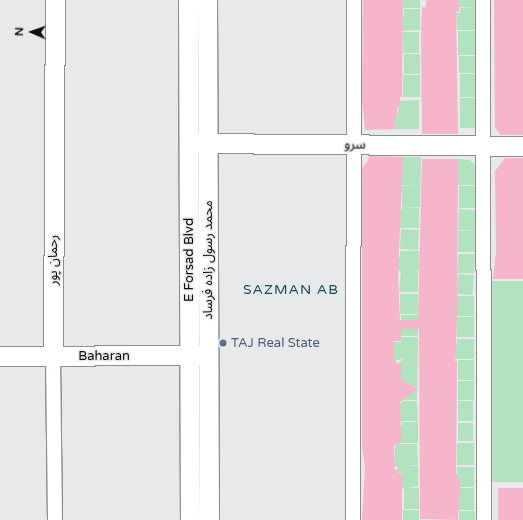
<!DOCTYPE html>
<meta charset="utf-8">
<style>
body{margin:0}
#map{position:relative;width:523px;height:520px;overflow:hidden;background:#e7e9eb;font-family:"Varela Round","Noto Sans Arabic",sans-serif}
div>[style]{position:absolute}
.green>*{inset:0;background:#b0e3be;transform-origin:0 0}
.building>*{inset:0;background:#f6b5ca;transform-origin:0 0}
.roads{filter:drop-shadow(1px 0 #8c8e8f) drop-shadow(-1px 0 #8c8e8f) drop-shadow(0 1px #8c8e8f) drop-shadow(0 -1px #8c8e8f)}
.street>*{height:14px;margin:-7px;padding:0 7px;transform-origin:7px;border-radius:7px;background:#fff}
.secondary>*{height:19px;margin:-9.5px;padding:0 9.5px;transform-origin:9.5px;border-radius:9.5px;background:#fff}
.dots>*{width:11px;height:11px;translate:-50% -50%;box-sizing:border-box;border:2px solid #e7e9eb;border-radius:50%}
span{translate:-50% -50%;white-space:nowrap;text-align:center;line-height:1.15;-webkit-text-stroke:3px #e7e9eb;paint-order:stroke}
.street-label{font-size:13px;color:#0e0e0f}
.service-label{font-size:13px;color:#4e5e75}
.left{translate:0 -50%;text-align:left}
.neighbourhood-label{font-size:14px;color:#134f56;letter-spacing:1px}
.north{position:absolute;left:12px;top:12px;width:40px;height:40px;-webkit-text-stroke:3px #e7e9eb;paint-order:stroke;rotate:272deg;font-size:11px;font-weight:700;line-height:16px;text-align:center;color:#0e0e0f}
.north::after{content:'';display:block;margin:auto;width:14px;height:18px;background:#0e0e0f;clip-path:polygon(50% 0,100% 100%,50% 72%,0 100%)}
</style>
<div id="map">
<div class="green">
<div style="left:403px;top:0;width:17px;height:8px"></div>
<div style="left:459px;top:0;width:17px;height:7px"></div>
<div style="clip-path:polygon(476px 7px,477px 30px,457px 30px,456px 13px,460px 13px,460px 8px)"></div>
<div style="clip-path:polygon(404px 9px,420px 9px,420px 30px,402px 31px)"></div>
<div style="left:458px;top:31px;width:18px;height:24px"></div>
<div style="left:403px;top:32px;width:16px;height:21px"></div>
<div style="left:404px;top:54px;width:16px;height:20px"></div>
<div style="left:476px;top:56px;width:17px;height:17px;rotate:90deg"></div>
<div style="left:460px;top:74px;width:16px;height:23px"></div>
<div style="left:403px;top:75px;width:17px;height:22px"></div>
<div style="left:460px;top:98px;width:16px;height:30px"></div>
<div style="clip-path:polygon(419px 100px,419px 129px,395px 129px,395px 116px,397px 116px,400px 101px)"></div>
<div style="clip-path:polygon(403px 157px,421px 157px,420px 207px,402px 207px,402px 193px,399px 191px,403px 186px,416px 185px,403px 185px,401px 187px)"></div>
<div style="clip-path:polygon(458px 159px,470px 160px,477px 167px,477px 185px,457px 185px)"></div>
<div style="left:459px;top:186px;width:17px;height:22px"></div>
<div style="clip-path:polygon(403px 207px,419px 208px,419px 228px,400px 228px,400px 212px)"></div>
<div style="left:459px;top:209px;width:17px;height:21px;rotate:3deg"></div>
<div style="left:401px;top:229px;width:18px;height:20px;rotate:3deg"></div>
<div style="left:458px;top:231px;width:17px;height:21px"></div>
<div style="clip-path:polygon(400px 251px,419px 251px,419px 271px,416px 271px,418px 272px,418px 292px,399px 292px,401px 271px,393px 271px,393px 257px,400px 257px)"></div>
<div style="clip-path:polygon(459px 254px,475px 254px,474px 273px,457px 273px)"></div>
<div style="left:458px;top:274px;width:16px;height:20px;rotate:4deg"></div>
<div style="left:488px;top:281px;width:35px;height:201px"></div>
<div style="left:400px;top:294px;width:18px;height:20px"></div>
<div style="left:457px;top:296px;width:17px;height:20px"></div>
<div style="left:401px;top:315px;width:17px;height:21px"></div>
<div style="left:457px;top:317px;width:17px;height:20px"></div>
<div style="clip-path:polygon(401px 337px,418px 337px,417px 400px,401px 400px,397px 384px,403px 380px,401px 380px,398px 363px,405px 358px,394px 361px,394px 342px,401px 342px)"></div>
<div style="clip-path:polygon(457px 339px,474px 339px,474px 359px,455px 359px,454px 344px,457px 343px)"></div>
<div style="left:458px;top:360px;width:16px;height:20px"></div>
<div style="left:458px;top:381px;width:16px;height:19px"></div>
<div style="clip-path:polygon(403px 401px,417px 401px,418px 421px,400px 421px,398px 406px)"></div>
<div style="left:458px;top:401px;width:15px;height:20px"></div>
<div style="clip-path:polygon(402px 422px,418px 422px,418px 443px,399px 443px,399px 426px,402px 426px)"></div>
<div style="left:458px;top:423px;width:15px;height:18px"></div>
<div style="left:457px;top:443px;width:17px;height:22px"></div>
<div style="clip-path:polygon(400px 444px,417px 444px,418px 465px,395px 467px,395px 446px)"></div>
<div style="clip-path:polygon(398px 466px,418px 466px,418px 486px,402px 489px,402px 476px,400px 472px,396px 472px)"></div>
<div style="left:457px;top:467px;width:17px;height:20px"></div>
<div style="left:404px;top:488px;width:15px;height:21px"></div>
<div style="left:458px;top:488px;width:16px;height:22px"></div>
<div style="left:403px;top:510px;width:16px;height:10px"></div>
<div style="left:459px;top:511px;width:16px;height:9px"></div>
</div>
<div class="building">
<div style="clip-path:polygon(363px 0,403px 0,402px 97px,400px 97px,400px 108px,397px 107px,397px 116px,395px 116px,395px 129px,365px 130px,362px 100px)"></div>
<div style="clip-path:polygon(426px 0,459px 0,459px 12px,456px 12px,458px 134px,422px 134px,421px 35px,422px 7px,426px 7px)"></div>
<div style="clip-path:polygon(494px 0,523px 0,523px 135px,501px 135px,495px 128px)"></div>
<div style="clip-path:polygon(369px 156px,403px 157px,398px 274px,400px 320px,418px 320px,422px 159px,458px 159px,457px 322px,455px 361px,457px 361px,456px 473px,460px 481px,458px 520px,420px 519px,419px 329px,401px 329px,401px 341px,394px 341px,394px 360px,401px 366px,401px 380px,418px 389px,400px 402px,401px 438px,399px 445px,394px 445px,395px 469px,402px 475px,402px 520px,362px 520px,365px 467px,362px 445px,362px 168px,368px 161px)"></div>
<div style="clip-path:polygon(505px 158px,523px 158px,523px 279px,493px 279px,496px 252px,495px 171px)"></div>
<div style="left:498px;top:488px;width:25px;height:32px"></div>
</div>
<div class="roads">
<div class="street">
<div style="left:483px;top:0;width:520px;rotate:89.89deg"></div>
<div style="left:53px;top:356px;width:164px;rotate:89.3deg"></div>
<div style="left:353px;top:520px;width:520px;rotate:-89.89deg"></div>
</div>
<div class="secondary">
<div style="left:188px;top:0;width:520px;rotate:89.78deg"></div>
<div style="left:207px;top:0;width:520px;rotate:89.78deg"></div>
<div style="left:195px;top:143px;width:328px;rotate:0.5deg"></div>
<div style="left:0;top:356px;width:201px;rotate:-0.3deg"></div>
<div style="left:53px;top:356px;width:356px;rotate:-89.7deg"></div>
</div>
</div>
<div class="dots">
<div style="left:223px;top:343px;background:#5c6f8a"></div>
</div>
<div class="street-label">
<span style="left:355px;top:145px;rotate:1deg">سرو</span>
<span style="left:53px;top:260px;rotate:-90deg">رحمان پور</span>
<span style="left:189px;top:260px;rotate:-90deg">E Forsad Blvd</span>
<span style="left:208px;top:260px;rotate:-90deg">محمد رسول زاده فرساد</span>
<span style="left:104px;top:356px">Baharan</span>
</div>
<div class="service-label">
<span class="left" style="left:231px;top:343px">TAJ Real State</span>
</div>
<div class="neighbourhood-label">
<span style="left:291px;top:290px">SAZMAN AB</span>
</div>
<div class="north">N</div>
</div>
